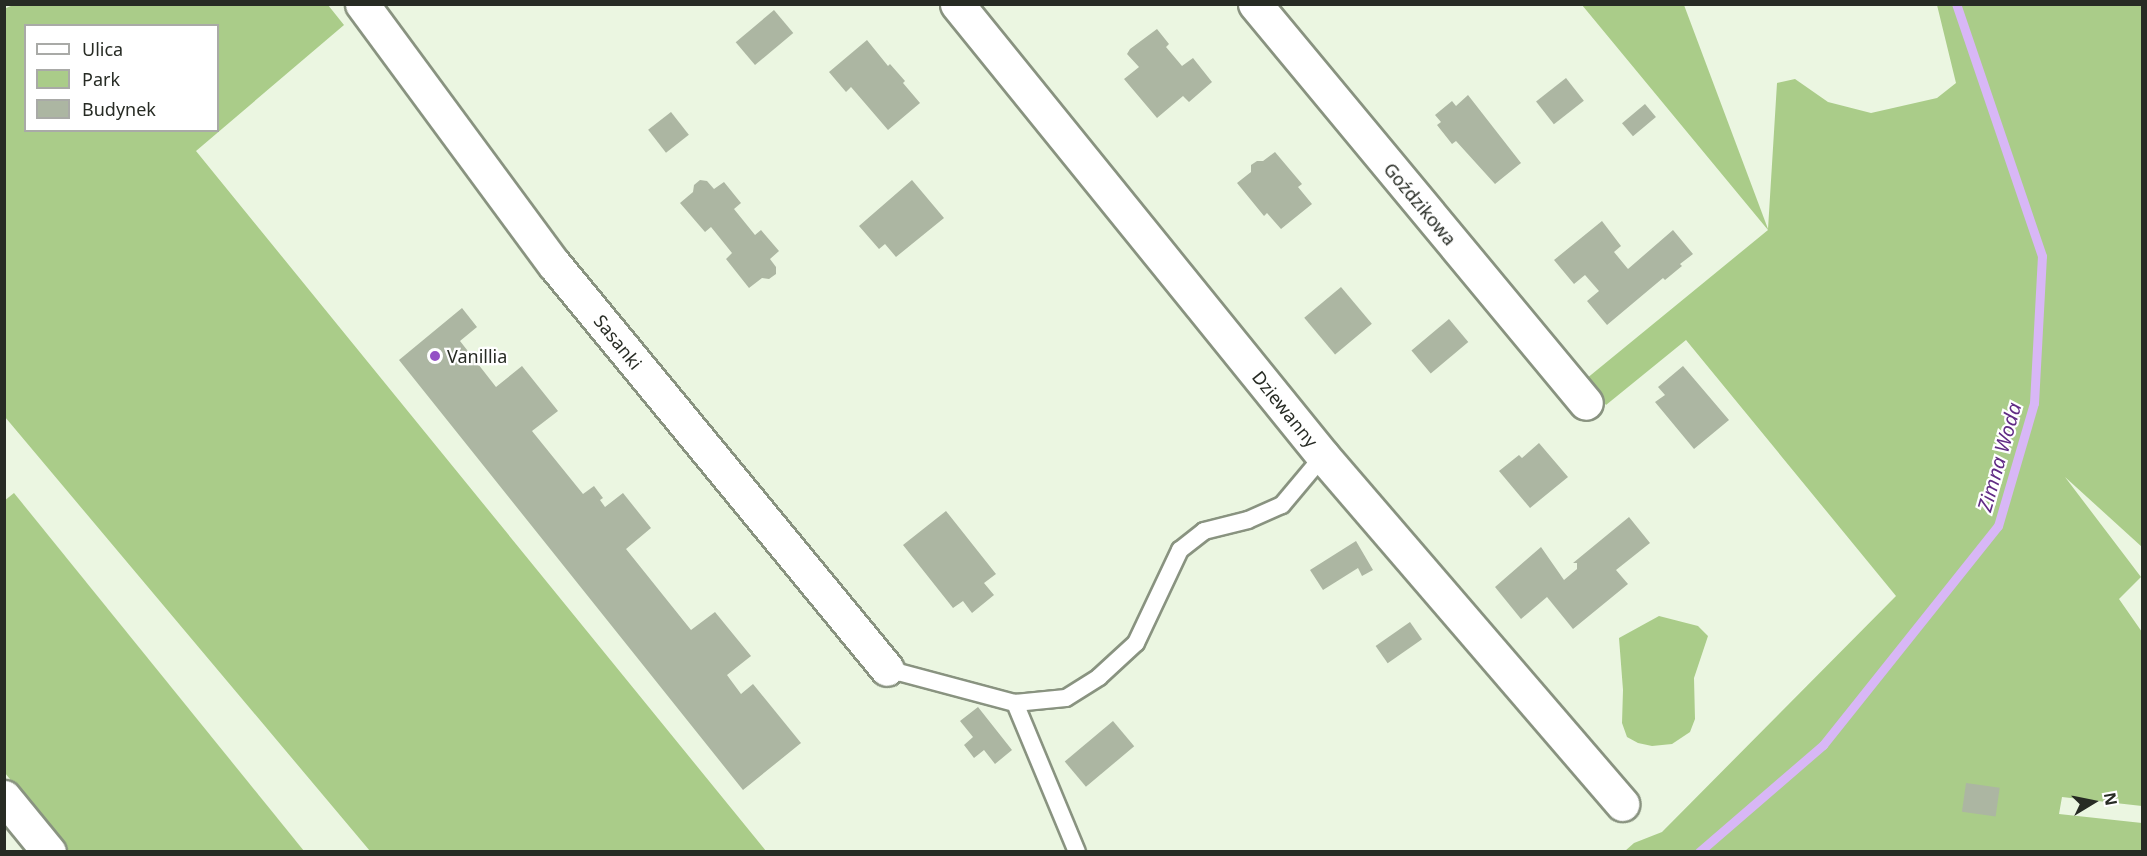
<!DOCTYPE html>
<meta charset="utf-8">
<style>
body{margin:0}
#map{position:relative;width:2147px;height:856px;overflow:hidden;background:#ebf6e1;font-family:"Noto Sans",sans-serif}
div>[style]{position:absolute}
.green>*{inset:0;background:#aacc89}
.stream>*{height:9px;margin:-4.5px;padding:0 4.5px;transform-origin:4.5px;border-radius:4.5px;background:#d8b7f6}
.building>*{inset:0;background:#acb6a2;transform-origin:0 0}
.roads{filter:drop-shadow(2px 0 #899380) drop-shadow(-2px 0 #899380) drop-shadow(0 2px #899380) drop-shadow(0 -2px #899380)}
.service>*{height:16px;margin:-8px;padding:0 8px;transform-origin:8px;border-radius:8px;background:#fff}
.minor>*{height:33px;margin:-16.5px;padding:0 16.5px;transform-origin:16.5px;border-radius:16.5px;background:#fff}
.dots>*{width:16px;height:16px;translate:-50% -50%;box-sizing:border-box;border:3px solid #fff;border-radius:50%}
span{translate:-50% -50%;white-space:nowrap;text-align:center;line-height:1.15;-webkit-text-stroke:4.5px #fff;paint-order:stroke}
.street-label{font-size:18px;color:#272b24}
.poi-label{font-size:18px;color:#272b24}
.left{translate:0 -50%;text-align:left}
.water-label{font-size:20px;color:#612c85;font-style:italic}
.frame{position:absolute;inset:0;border:6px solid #272b24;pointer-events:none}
.legend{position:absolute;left:24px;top:24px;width:195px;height:108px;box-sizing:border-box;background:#fff;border:2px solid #a9aaa7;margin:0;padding:8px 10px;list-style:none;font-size:18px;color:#272b24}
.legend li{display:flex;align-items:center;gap:12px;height:30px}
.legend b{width:30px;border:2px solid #a9aaa7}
.north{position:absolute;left:2063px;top:772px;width:60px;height:60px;-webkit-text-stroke:4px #fff;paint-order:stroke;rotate:80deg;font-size:16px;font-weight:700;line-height:24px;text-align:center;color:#272b24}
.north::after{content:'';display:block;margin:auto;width:21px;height:27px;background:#272b24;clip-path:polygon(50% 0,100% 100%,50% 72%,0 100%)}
</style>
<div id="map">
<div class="green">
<div style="clip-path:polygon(evenodd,13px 5px,328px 5px,344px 25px,196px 151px,766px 851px,370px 851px,5px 417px,4px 9px,13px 5px,26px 26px,218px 26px,218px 130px,26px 130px,26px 26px)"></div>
<div style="clip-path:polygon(1582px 5px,1684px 5px,1768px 229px,1777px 83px,1795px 79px,1828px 102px,1871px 113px,1937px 98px,1956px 83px,1937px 5px,2142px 5px,2142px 547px,2065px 477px,2141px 577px,2119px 599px,2142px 632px,2142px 806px,2062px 797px,2059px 814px,2142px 823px,2142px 851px,1625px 851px,1634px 843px,1662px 832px,1896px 596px,1686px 340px,1606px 405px,1586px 379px,1768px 230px)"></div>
<div style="clip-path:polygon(14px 493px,304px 851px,68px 851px,5px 773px,4px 501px)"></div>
<div style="clip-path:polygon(1659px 616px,1698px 626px,1708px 636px,1694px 678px,1695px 719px,1690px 732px,1672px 744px,1652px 746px,1638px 743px,1627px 737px,1622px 723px,1623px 690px,1619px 638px)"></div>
</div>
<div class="stream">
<div style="left:1699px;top:852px;width:164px;rotate:-40.8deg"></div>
<div style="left:1823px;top:745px;width:280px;rotate:-51.4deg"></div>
<div style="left:1998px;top:526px;width:128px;rotate:-73.7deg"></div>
<div style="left:2034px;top:403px;width:147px;rotate:-86.9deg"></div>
<div style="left:2042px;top:256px;width:266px;rotate:-108.8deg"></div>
</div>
<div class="building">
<div style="left:774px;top:10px;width:30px;height:50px;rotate:50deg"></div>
<div style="clip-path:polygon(1157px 29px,1169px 44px,1166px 47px,1182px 66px,1193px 58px,1212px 82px,1189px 102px,1183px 96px,1157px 118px,1124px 79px,1139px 67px,1127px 54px,1130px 49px)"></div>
<div style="clip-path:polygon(867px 40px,888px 66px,890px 64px,905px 81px,903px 83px,920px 103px,888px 130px,851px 87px,846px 92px,829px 72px)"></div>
<div style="left:1566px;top:78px;width:29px;height:38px;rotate:52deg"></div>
<div style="clip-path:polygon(1468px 95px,1521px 163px,1495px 184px,1456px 141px,1452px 144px,1437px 125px,1441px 122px,1435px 115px,1452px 101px,1456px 106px)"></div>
<div style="left:1645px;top:104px;width:17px;height:30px;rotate:50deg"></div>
<div style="left:671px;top:112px;width:29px;height:29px;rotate:52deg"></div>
<div style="clip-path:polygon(1275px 152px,1302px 184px,1298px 187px,1312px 204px,1281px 229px,1267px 213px,1264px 216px,1237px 183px,1251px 172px,1251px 165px,1257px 161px,1263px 161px)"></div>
<div style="clip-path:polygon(700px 180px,707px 181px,714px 189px,724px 182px,741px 203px,734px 209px,755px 235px,761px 230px,779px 251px,770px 259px,776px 267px,776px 274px,769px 279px,762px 278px,749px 288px,726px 259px,732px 253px,711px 227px,705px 232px,680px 203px,693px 192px,694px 185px)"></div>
<div style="clip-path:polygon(912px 180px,944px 218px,896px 257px,885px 244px,879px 249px,859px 226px)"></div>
<div style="clip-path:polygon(1602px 221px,1621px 246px,1614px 252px,1628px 269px,1673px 230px,1693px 254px,1680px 264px,1682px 266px,1665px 280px,1663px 278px,1607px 325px,1587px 301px,1599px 291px,1585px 275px,1574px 284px,1554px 260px)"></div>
<div style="left:1341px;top:287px;width:48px;height:48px;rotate:50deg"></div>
<div style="clip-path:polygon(462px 308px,477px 327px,460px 341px,496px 387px,522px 366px,558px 411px,532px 431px,583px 494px,594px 486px,603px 498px,600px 500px,605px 507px,623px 493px,651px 528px,626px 549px,691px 630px,715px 612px,751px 656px,727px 675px,741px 694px,753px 684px,801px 743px,743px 790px,399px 360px)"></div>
<div style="left:1449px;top:319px;width:30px;height:49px;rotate:50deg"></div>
<div style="clip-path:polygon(1683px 366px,1729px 420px,1694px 449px,1655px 402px,1665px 395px,1658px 387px)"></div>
<div style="clip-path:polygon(1539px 443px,1568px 477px,1530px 508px,1499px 471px,1519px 455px,1522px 458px)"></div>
<div style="clip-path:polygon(946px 511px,996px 574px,984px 583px,994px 595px,972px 613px,963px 601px,953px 608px,903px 545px)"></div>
<div style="clip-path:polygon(1629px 517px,1650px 543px,1616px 570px,1628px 584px,1573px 629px,1547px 597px,1521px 619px,1495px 587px,1541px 547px,1564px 580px,1577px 569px,1577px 563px,1573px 563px)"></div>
<div style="clip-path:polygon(1356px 541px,1373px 570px,1362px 576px,1358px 568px,1323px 590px,1310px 570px)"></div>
<div style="left:1410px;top:622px;width:21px;height:42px;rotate:55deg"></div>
<div style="clip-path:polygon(978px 707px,1012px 750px,995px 764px,984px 750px,974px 758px,964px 745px,973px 737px,960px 721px)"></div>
<div style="left:1113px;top:721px;width:33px;height:63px;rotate:50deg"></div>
<div style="left:1966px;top:783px;width:34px;height:29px;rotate:8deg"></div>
</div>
<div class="roads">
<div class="service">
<div style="left:887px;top:669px;width:132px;rotate:14.9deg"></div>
<div style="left:1015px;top:703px;width:51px;rotate:-5.6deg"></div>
<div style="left:1066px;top:698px;width:39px;rotate:-32deg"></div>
<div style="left:1099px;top:677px;width:50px;rotate:-42.6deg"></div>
<div style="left:1136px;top:643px;width:103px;rotate:-64.7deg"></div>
<div style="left:1180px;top:550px;width:31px;rotate:-38deg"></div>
<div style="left:1204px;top:531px;width:45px;rotate:-14deg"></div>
<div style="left:1248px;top:520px;width:37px;rotate:-24deg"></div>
<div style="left:1282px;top:505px;width:64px;rotate:-50.1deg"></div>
<div style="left:1015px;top:703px;width:161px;rotate:67.4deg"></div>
</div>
<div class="minor">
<div style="left:362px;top:4px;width:323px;rotate:53.6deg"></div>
<div style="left:554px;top:264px;width:524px;rotate:50.57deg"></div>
<div style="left:957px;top:4px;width:582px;rotate:51deg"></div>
<div style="left:1323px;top:456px;width:459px;rotate:49.3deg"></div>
<div style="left:1255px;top:4px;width:518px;rotate:50.32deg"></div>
<div style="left:4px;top:797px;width:71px;rotate:50.7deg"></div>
</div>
</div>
<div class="dots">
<div style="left:435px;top:356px;background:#9451c5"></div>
</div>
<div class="street-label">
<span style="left:1420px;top:204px;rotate:50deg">Goździkowa</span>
<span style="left:618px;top:342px;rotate:51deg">Sasanki</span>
<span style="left:1285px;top:409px;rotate:51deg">Dziewanny</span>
</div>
<div class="poi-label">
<span class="left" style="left:447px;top:356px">Vanillia</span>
</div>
<div class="water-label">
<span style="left:1999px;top:457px;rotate:-74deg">Zimna Woda</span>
</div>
<div class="frame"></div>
<ul class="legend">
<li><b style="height:8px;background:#fff"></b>Ulica</li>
<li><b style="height:16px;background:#aacc89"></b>Park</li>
<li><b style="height:16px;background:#acb6a2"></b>Budynek</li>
</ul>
<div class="north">N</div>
</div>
